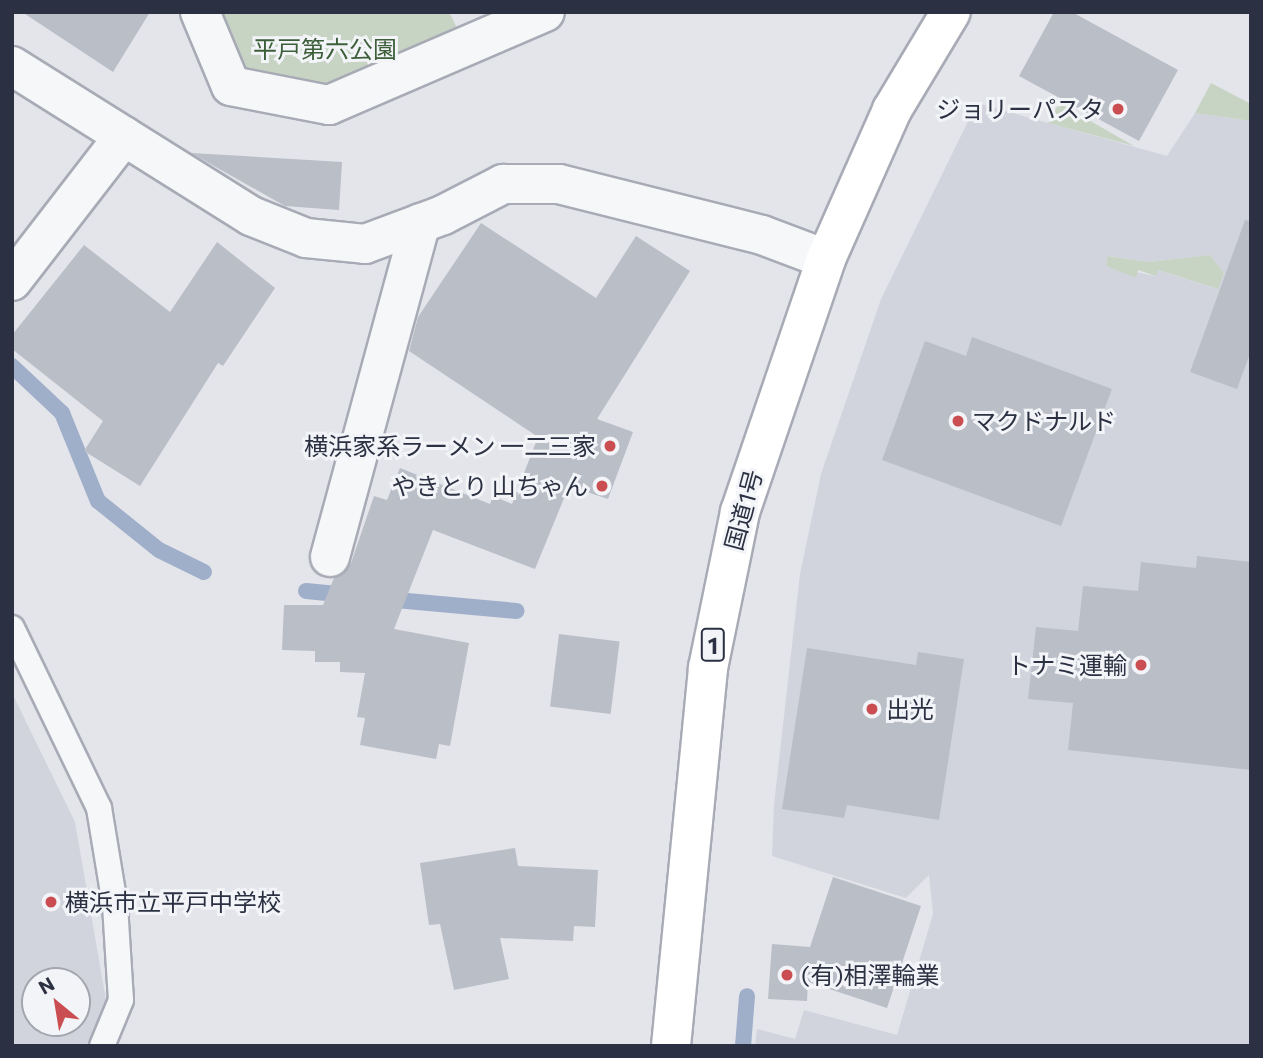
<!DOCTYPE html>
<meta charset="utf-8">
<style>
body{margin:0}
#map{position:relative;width:1263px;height:1058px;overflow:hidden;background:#e3e5eb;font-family:Commissioner,"Noto Sans JP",sans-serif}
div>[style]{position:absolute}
.built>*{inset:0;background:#d1d4dd}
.green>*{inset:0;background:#c7d4c4}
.stream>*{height:16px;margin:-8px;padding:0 8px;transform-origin:8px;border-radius:8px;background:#a0afc9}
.building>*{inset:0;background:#babec7;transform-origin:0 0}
.roads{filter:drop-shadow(2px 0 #a8abb5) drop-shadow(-2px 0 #a8abb5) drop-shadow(0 2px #a8abb5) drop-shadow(0 -2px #a8abb5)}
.lane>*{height:24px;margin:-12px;padding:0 12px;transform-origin:12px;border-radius:12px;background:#f6f7f9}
.street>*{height:38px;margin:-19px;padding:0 19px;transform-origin:19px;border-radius:19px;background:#f6f7f9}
.highway>*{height:38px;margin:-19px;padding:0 19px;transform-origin:19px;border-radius:19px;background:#fff}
.dots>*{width:19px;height:19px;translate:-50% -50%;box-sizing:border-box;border:4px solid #f3f4f8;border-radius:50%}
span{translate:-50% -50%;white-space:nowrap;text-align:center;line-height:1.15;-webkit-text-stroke:6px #f3f4f8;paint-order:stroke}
.shield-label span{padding:2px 5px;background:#f3f4f8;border:2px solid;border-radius:5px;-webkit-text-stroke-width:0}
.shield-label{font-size:23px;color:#2b3142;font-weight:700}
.park-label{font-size:24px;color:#3c5e39}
.poi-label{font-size:24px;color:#2b3142}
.right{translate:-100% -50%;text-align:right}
.left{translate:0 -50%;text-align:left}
.street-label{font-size:24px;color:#2b3142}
.frame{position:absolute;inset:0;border:14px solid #2b3142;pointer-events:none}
.north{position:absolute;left:21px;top:967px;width:70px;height:70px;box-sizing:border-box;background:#f3f4f8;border:2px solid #a3a6af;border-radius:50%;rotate:330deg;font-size:19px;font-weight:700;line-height:28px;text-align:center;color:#2b3142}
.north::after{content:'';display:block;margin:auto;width:24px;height:32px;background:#ca4d51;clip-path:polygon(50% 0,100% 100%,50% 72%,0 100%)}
</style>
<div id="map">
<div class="built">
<div style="clip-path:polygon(evenodd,977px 103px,1167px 156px,1195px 113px,1251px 121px,1251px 1046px,755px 1046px,757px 1029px,795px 1039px,804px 1010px,897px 1035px,933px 914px,929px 875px,906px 898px,772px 856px,774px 805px,800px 574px,821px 474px,881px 299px,977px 103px,1210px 255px,1224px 273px,1217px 289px,1157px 270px,1155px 276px,1106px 266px,1109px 256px,1149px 262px,1210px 255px)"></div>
<div style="clip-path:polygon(evenodd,12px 693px,75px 822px,114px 1046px,12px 1046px,12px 693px,35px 981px,77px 981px,77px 1023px,35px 1023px,35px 981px)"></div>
</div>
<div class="green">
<div style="clip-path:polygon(219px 12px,449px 12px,459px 32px,330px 87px,244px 73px)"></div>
<div style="clip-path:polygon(1211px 83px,1251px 104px,1251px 121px,1195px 113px)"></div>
<div style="clip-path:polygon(1059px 103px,1134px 146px,1048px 123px)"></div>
<div style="clip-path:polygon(1210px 255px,1224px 273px,1218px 289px,1158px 270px,1156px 276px,1138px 270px,1136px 278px,1106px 266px,1108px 256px,1149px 262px)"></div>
</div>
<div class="stream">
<div style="left:12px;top:366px;width:69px;rotate:43.2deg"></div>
<div style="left:62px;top:413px;width:95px;rotate:67.8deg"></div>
<div style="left:98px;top:501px;width:78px;rotate:38.8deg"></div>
<div style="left:159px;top:550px;width:50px;rotate:26.1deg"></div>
<div style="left:306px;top:591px;width:42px;rotate:5.4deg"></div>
<div style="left:385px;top:599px;width:132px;rotate:5.2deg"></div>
<div style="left:743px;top:1046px;width:50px;rotate:-85.4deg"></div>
</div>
<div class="building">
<div style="clip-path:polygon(22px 12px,150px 12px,113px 72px)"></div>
<div style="clip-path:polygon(1054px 12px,1072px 12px,1178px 70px,1139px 141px,1019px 76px)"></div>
<div style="clip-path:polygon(191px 153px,342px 162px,339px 210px,285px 206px)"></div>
<div style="clip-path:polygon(1245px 220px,1251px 221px,1251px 351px,1237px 389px,1190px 372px)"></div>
<div style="clip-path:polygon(481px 223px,596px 298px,636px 236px,690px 271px,597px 419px,633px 432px,608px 499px,569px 486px,535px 569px,433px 530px,394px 629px,469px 643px,450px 746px,439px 744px,436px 759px,360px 745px,365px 718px,357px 717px,365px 673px,340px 672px,340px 662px,315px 662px,315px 651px,282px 650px,284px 605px,323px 605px,334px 578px,351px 563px,374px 496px,387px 500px,400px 468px,490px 504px,493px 496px,512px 504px,538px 437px,409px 351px,418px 317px)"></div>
<div style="clip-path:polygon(217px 242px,275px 288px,223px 366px,218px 363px,140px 486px,84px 451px,103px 421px,12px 349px,12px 335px,84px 245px,170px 312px)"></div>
<div style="clip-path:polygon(972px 337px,1112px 389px,1061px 526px,882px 460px,925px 341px,966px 356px)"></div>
<div style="clip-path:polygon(1197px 556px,1251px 562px,1251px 770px,1068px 750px,1073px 703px,1028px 699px,1036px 627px,1078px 631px,1083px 586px,1138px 591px,1141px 562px,1196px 568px)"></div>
<div style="left:559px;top:634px;width:61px;height:73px;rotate:7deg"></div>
<div style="clip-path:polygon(807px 648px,916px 665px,918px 652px,964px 659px,939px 820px,847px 805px,844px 818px,782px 809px)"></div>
<div style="clip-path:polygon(515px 848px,518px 866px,598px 870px,595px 927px,574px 926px,573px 941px,500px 938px,509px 979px,454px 990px,440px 924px,429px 925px,420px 863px)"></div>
<div style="clip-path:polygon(833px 877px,921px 906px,887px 1008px,808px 982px,807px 1001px,768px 999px,772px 944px,810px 947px)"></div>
</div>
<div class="roads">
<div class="lane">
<div style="left:12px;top:628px;width:200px;rotate:64.2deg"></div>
<div style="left:99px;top:808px;width:98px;rotate:80.6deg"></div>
<div style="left:115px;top:905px;width:95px;rotate:86.4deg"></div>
<div style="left:121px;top:1000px;width:50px;rotate:112.4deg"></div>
</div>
<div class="street">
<div style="left:200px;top:12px;width:80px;rotate:67.3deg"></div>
<div style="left:231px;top:86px;width:100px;rotate:11deg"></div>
<div style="left:329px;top:105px;width:235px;rotate:-23.3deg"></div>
<div style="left:12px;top:66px;width:282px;rotate:32.1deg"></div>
<div style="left:251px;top:216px;width:59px;rotate:21.8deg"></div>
<div style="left:306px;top:238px;width:59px;rotate:5.8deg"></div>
<div style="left:365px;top:244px;width:83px;rotate:-20.4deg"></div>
<div style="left:443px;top:215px;width:68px;rotate:-27.3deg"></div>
<div style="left:503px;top:184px;width:56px"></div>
<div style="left:559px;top:184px;width:209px;rotate:14.1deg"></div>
<div style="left:762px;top:235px;width:68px;rotate:20.6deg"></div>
<div style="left:12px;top:281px;width:183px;rotate:-52.3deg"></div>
<div style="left:330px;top:557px;width:346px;rotate:-74.8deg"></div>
</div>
<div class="highway">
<div style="left:671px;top:1046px;width:380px;rotate:-84.4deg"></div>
<div style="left:708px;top:668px;width:159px;rotate:-78.4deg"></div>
<div style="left:740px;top:512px;width:267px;rotate:-71.2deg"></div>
<div style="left:826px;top:259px;width:163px;rotate:-66.1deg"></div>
<div style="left:892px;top:110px;width:114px;rotate:-59deg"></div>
</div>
</div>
<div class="dots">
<div style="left:1118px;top:109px;background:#ca4d51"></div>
<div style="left:958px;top:421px;background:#ca4d51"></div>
<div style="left:610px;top:446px;background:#ca4d51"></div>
<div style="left:602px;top:486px;background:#ca4d51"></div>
<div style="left:1141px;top:665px;background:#ca4d51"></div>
<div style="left:872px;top:709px;background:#ca4d51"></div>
<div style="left:51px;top:902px;background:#ca4d51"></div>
<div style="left:787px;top:975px;background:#ca4d51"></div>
</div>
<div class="shield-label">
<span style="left:713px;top:645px">1</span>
</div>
<div class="park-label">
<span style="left:325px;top:49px">平戸第六公園</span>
</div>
<div class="poi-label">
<span class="right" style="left:1104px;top:109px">ジョリーパスタ</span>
<span class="left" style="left:972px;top:421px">マクドナルド</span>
<span class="right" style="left:596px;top:446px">横浜家系ラーメン 一二三家</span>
<span class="right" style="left:588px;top:486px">やきとり 山ちゃん</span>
<span class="right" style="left:1127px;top:665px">トナミ運輸</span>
<span class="left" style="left:886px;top:709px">出光</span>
<span class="left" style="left:65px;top:902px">横浜市立平戸中学校</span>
<span class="left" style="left:801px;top:975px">(有)相澤輪業</span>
</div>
<div class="street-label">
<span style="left:743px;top:510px;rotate:-75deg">国道1号</span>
</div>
<div class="frame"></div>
<div class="north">N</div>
</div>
